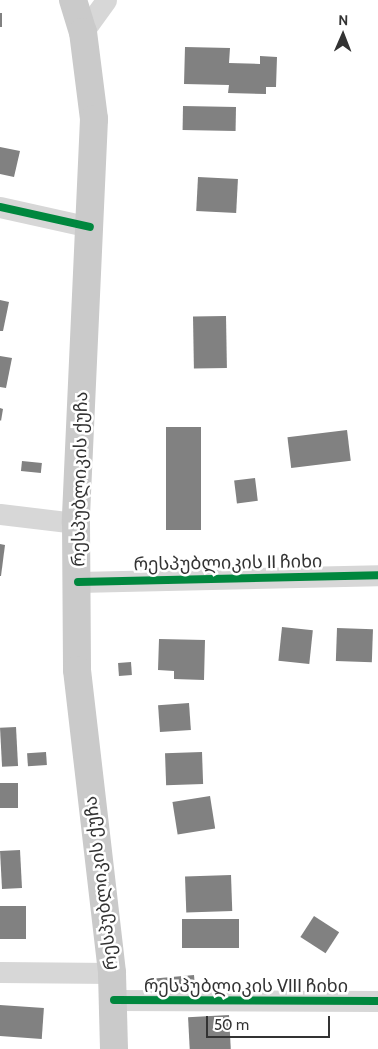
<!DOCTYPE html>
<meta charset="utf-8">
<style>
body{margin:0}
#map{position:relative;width:378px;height:1049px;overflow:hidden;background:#fff;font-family:Cabin,"Noto Sans Georgian",sans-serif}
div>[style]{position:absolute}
.building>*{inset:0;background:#818181;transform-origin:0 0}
.minor>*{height:21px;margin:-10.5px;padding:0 10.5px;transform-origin:10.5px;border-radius:10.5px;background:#d7d7d7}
.major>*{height:28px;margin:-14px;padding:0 14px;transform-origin:14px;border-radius:14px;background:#cacaca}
.cycleway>*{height:8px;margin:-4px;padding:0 4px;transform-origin:4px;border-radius:4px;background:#00873e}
span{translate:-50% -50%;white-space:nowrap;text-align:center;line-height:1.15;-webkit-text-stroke:5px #fff;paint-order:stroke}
.street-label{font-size:18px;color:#333}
.north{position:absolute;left:318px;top:10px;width:50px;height:50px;-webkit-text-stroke:4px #fff;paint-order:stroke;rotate:1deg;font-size:14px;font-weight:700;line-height:20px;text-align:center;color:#333}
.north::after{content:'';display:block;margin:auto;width:18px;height:22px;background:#333;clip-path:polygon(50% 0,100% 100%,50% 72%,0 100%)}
.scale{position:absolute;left:206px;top:1016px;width:124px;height:22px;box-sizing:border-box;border:2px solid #333;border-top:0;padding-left:6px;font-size:15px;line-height:18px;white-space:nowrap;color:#333;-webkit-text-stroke:4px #fff;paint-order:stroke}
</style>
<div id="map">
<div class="building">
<div style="left:0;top:13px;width:2px;height:14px"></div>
<div style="clip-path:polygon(185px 47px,230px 48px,229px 63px,260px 64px,260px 56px,277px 57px,276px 87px,266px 87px,266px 94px,228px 93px,229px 85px,184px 84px)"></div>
<div style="left:183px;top:106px;width:53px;height:24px;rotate:1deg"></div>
<div style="clip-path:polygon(0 147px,20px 151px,14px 177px,0 174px)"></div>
<div style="left:198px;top:177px;width:40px;height:34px;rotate:3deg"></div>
<div style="clip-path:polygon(0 300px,9px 302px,3px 331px,0 331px)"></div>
<div style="left:226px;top:316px;width:52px;height:33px;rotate:89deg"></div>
<div style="clip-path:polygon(0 356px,12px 358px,6px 388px,0 387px)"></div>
<div style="clip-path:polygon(0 408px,3px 409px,1px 421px,0 420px)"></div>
<div style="left:166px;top:427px;width:35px;height:103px"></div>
<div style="left:347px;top:430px;width:31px;height:60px;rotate:83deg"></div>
<div style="left:22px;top:461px;width:20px;height:10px;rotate:6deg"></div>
<div style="left:255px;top:478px;width:23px;height:21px;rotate:83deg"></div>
<div style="clip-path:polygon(0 544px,5px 545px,1px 576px,0 576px)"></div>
<div style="left:282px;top:627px;width:31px;height:34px;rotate:6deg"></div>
<div style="left:337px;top:628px;width:36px;height:33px;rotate:2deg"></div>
<div style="clip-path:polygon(159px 639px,205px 640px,204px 680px,174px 679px,174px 671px,158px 670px)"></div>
<div style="left:131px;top:662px;width:13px;height:13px;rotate:86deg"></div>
<div style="left:189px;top:703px;width:27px;height:31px;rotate:86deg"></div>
<div style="left:16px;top:727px;width:39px;height:16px;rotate:87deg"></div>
<div style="left:46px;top:752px;width:13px;height:19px;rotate:86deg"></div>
<div style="left:202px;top:752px;width:32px;height:37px;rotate:88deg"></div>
<div style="left:0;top:783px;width:18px;height:25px"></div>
<div style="left:210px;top:796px;width:33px;height:38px;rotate:81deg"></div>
<div style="left:20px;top:850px;width:38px;height:20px;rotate:87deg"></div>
<div style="left:231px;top:875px;width:36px;height:46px;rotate:88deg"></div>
<div style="left:0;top:906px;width:26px;height:33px"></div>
<div style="left:314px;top:916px;width:30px;height:25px;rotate:33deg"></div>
<div style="left:182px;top:919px;width:57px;height:29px"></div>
<div style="left:194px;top:975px;width:12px;height:48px;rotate:85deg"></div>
<div style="left:0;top:1005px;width:44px;height:31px;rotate:4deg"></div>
<div style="left:229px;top:1015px;width:34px;height:41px;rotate:87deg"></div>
</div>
<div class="minor">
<div style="left:83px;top:32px;width:39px;rotate:-54deg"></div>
<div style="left:0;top:207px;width:92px;rotate:12.5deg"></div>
<div style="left:0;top:514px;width:77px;rotate:6.8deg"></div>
<div style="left:78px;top:582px;width:300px;rotate:-1.3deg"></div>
<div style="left:0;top:972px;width:112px;rotate:0.5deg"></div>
<div style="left:114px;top:1000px;width:264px;rotate:0.2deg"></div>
</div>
<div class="major">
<div style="left:73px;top:0;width:34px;rotate:73deg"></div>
<div style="left:83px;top:32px;width:88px;rotate:82.8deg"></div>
<div style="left:94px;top:119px;width:404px;rotate:92.6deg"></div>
<div style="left:76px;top:523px;width:147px;rotate:89.6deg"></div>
<div style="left:77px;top:670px;width:305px;rotate:83.4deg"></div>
<div style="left:112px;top:973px;width:76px;rotate:88.5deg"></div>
</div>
<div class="cycleway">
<div style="left:0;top:207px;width:92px;rotate:12.5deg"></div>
<div style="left:78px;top:582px;width:300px;rotate:-1.3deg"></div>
<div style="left:114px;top:1000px;width:264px;rotate:0.2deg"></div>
</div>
<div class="street-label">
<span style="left:80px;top:479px;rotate:-89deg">რესპუბლიკის ქუჩა</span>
<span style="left:228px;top:563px;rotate:-1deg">რესპუბლიკის II ჩიხი</span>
<span style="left:101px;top:883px;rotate:-97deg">რესპუბლიკის ქუჩა</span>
<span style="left:246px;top:986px">რესპუბლიკის VIII ჩიხი</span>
</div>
<div class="north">N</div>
<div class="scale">50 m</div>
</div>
